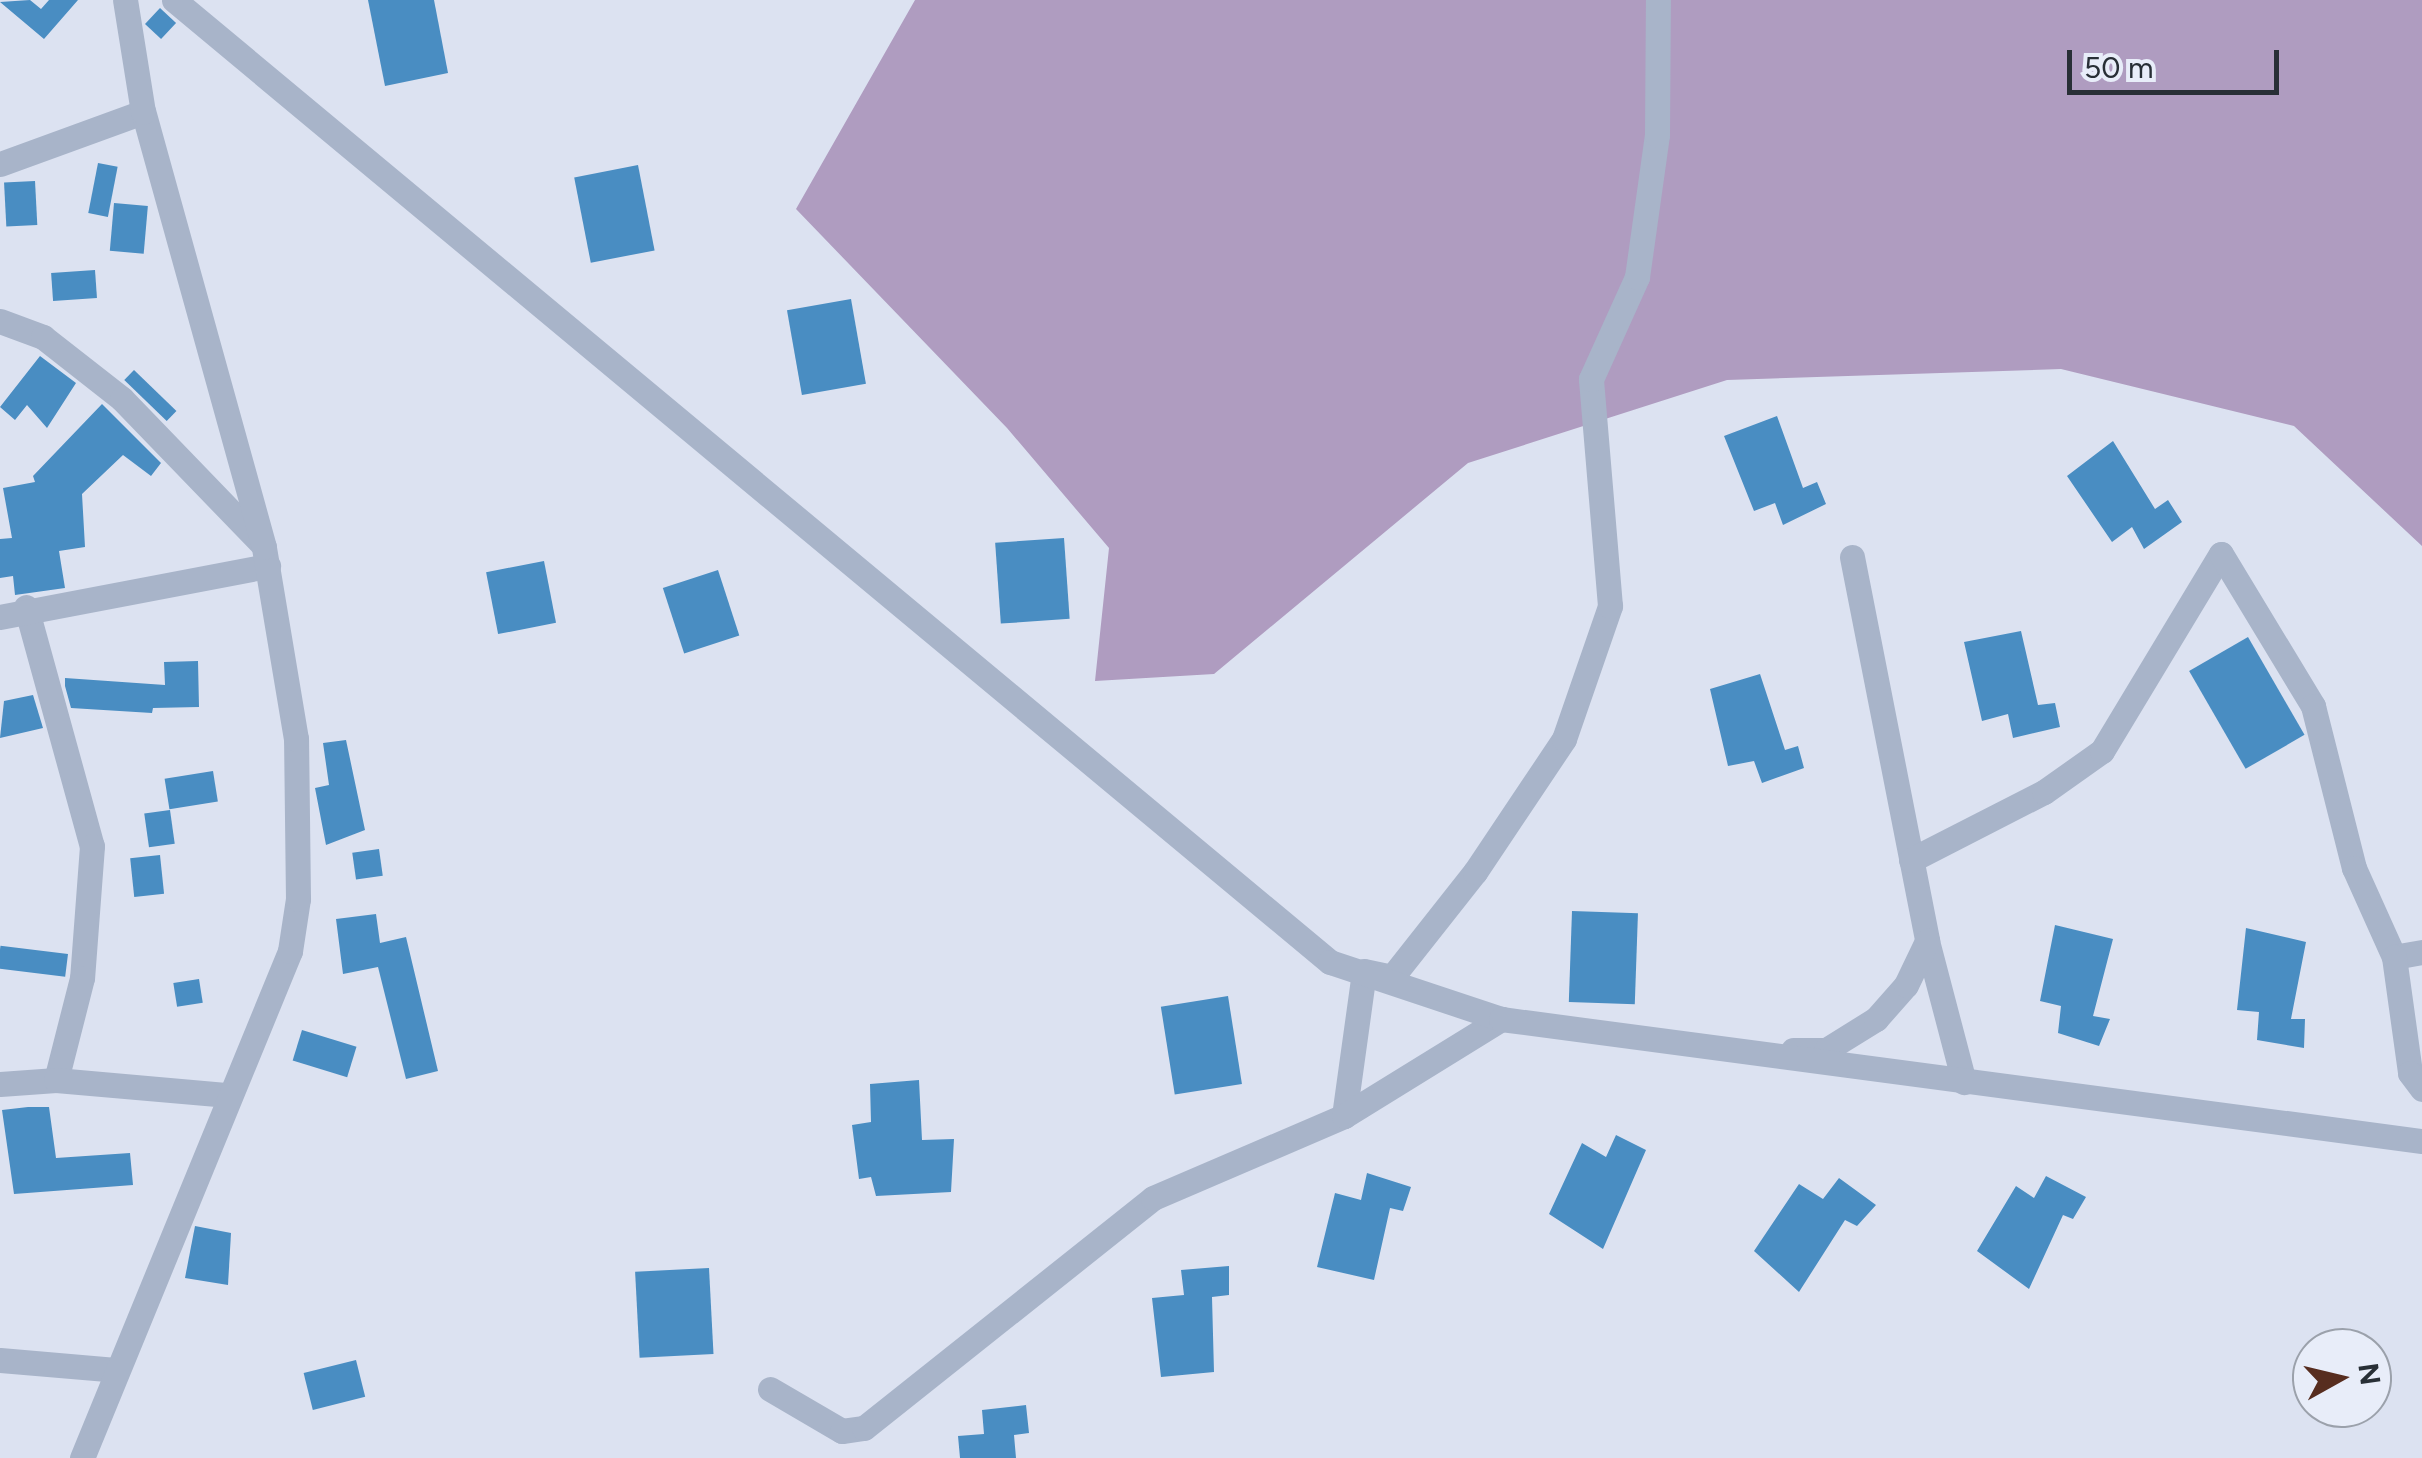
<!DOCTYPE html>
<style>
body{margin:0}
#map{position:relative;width:2422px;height:1458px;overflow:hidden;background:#dce2f1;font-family:Figtree,sans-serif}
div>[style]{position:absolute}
.green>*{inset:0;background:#af9cc0}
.building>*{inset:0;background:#498dc2;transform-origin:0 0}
.minor>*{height:25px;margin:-12.5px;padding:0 12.5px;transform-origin:12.5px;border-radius:12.5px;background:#a8b4c9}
.tertiary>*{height:25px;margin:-12.5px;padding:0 12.5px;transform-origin:12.5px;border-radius:12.5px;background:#a8b4c9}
span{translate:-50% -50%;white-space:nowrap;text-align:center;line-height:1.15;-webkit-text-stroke:9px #e8edf9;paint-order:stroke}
.north{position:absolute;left:2292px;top:1328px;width:100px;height:100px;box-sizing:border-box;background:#e8edf9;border:2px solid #9ba1ab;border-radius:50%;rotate:82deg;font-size:28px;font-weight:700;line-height:40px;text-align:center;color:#282f36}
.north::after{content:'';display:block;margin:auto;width:35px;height:45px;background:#572d1f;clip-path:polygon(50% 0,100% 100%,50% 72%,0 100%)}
.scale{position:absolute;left:2067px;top:50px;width:212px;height:45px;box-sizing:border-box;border:5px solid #282f36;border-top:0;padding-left:12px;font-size:30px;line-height:35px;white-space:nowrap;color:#282f36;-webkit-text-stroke:8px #e8edf9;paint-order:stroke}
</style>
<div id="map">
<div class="green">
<div style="clip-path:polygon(915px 0,2422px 0,2422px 546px,2294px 426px,2061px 369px,1727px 380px,1468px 463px,1214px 674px,1095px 681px,1109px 548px,1007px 428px,796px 209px)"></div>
</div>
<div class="building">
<div style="clip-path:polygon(30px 0,41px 9px,49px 0,78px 0,44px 39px,0 2px)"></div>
<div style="clip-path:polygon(368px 0,434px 0,448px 73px,385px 86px)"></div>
<div style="left:160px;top:8px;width:22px;height:22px;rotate:43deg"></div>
<div style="left:98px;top:163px;width:20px;height:51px;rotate:11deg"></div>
<div style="left:638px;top:165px;width:87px;height:65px;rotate:79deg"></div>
<div style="left:35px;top:181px;width:44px;height:31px;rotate:87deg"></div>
<div style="left:114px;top:203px;width:34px;height:48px;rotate:5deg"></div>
<div style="left:95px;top:270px;width:28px;height:44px;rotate:86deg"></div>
<div style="left:851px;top:299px;width:86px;height:65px;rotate:80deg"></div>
<div style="clip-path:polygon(40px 356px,76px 383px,47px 428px,27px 405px,15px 420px,0 407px)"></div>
<div style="left:134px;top:370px;width:59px;height:14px;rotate:44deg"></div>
<div style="clip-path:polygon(102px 404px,161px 463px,151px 476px,123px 455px,82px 494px,85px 547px,59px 551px,65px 588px,15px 595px,13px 576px,0 578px,0 539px,12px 538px,3px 488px,35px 482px,33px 476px)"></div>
<div style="clip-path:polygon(1777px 416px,1803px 488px,1817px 482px,1826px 504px,1783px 525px,1775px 503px,1754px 511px,1724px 436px)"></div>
<div style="clip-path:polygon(2113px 441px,2155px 509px,2168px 500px,2182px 522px,2144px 549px,2132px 527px,2112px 542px,2067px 476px)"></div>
<div style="left:1064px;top:538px;width:81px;height:69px;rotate:86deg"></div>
<div style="left:544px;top:561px;width:63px;height:59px;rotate:79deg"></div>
<div style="left:718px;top:570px;width:69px;height:58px;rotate:72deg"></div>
<div style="clip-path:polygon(2021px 631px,2038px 705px,2055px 703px,2060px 727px,2013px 738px,2008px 714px,1982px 721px,1964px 642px)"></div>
<div style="left:2248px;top:637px;width:113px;height:68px;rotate:60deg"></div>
<div style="clip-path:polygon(198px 661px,199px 707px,153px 708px,152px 713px,71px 708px,65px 686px,65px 678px,165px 685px,164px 662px)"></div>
<div style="clip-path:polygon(1760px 674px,1785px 750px,1798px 746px,1804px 768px,1762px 783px,1754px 761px,1728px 766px,1710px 689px)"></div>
<div style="clip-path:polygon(33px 695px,43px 728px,0 738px,4px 701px)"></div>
<div style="clip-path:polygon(346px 740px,365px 830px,326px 845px,315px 788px,329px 785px,323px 743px)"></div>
<div style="left:213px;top:771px;width:31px;height:49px;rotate:81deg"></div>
<div style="left:170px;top:810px;width:34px;height:26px;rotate:82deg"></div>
<div style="left:379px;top:849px;width:27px;height:27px;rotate:82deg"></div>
<div style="left:160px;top:855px;width:39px;height:30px;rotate:84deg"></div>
<div style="left:1572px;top:911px;width:66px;height:91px;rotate:2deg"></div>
<div style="clip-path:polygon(376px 914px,380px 943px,406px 937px,438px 1071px,406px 1079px,378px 967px,343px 974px,336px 919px)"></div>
<div style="clip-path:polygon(2055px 925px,2113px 939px,2093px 1016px,2110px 1019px,2099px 1046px,2058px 1033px,2061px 1006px,2040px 1001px)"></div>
<div style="clip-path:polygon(2246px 928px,2306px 942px,2291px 1019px,2305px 1019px,2304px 1048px,2257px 1040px,2259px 1012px,2237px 1010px)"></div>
<div style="left:68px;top:954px;width:23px;height:68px;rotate:97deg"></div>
<div style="left:199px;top:979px;width:24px;height:26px;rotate:81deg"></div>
<div style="left:1228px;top:996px;width:89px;height:68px;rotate:81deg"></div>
<div style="left:302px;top:1030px;width:57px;height:32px;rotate:17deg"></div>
<div style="clip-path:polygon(919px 1080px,922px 1140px,954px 1139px,951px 1192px,876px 1196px,871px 1177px,859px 1179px,852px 1125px,871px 1122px,870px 1084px)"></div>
<div style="clip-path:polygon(28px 1107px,49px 1107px,56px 1158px,130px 1153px,133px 1185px,14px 1194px,2px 1110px)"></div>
<div style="clip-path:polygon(1616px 1135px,1646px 1150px,1603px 1249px,1549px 1214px,1582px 1143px,1606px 1157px)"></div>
<div style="clip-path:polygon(1367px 1173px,1411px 1187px,1403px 1211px,1390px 1208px,1374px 1280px,1317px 1267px,1335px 1193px,1361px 1200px)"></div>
<div style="clip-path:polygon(2046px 1176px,2086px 1197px,2073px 1219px,2063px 1215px,2029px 1289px,1977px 1251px,2016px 1186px,2034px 1198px)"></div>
<div style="clip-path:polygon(1839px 1178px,1876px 1205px,1857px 1226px,1845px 1220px,1799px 1292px,1754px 1251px,1799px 1184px,1823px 1199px)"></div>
<div style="clip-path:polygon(195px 1226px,231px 1233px,228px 1285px,185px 1278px)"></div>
<div style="clip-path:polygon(1229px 1266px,1229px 1295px,1212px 1297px,1214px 1372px,1161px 1377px,1152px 1298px,1184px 1295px,1181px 1270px)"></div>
<div style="left:709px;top:1268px;width:86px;height:74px;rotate:87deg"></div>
<div style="left:356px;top:1360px;width:38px;height:54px;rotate:76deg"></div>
<div style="clip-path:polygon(1026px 1405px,1029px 1433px,1014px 1435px,1016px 1458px,960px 1458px,958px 1436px,984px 1434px,982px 1410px)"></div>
</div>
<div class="minor">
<div style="left:0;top:164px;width:152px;rotate:-20deg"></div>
<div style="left:0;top:321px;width:46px;rotate:20.4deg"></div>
<div style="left:43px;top:337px;width:100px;rotate:38.1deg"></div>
<div style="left:122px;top:399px;width:199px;rotate:46deg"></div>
<div style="left:1852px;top:557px;width:391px;rotate:78.9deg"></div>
<div style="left:1927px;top:941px;width:146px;rotate:75.3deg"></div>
<div style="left:26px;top:607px;width:248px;rotate:74.6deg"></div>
<div style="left:92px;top:846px;width:132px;rotate:94.3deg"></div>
<div style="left:82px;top:978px;width:105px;rotate:104.3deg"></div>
<div style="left:0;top:617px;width:273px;rotate:-10.8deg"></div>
<div style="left:1911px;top:860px;width:149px;rotate:-27.1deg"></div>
<div style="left:2044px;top:792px;width:71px;rotate:-35.3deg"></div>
<div style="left:2102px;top:751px;width:230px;rotate:-58.9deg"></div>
<div style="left:2221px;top:554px;width:178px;rotate:58.8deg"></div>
<div style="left:2313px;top:706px;width:167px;rotate:75.8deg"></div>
<div style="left:2354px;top:868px;width:98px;rotate:65.8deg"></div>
<div style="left:2422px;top:952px;width:28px;rotate:170deg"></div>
<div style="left:2394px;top:957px;width:117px;rotate:82.1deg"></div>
<div style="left:2410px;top:1073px;width:20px;rotate:53deg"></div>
<div style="left:1793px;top:1050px;width:33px"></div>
<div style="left:1826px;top:1050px;width:59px;rotate:-31.8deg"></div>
<div style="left:1876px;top:1019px;width:45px;rotate:-48.6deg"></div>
<div style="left:1906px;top:985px;width:49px;rotate:-64.5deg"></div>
<div style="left:0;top:1084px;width:56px;rotate:-4.1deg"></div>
<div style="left:56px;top:1080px;width:173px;rotate:5deg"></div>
<div style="left:1344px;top:1116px;width:146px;rotate:-82.1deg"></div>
<div style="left:1364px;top:971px;width:29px;rotate:12deg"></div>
<div style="left:1392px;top:977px;width:134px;rotate:-51.7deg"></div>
<div style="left:1475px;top:872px;width:160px;rotate:-56.2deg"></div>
<div style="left:1564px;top:739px;width:141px;rotate:-70.9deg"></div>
<div style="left:1610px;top:606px;width:228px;rotate:-94.8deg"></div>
<div style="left:1591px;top:379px;width:112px;rotate:-65.7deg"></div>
<div style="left:1637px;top:277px;width:143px;rotate:-82deg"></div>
<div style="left:1657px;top:135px;width:135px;rotate:-89.6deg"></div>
<div style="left:0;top:1360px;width:116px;rotate:4.9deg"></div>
<div style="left:770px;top:1389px;width:83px;rotate:30.3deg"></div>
<div style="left:842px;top:1431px;width:22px;rotate:-8deg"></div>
<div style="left:864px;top:1428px;width:369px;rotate:-38.5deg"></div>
<div style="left:1153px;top:1198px;width:208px;rotate:-23.2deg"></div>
<div style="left:1344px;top:1116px;width:185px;rotate:-31.7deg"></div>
<div style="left:82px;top:1458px;width:548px;rotate:-67.69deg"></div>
<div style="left:290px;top:951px;width:53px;rotate:-81.3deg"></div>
<div style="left:298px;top:899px;width:160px;rotate:-90.7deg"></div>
<div style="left:296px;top:739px;width:195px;rotate:-99.5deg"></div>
<div style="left:264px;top:547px;width:452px;rotate:-105.5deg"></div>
<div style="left:143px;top:112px;width:113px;rotate:-99.1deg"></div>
</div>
<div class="tertiary">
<div style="left:174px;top:0;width:1504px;rotate:39.77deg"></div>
<div style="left:1330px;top:962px;width:180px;rotate:18.4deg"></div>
<div style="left:1501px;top:1019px;width:929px;rotate:7.55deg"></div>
</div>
<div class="north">N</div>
<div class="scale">50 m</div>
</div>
